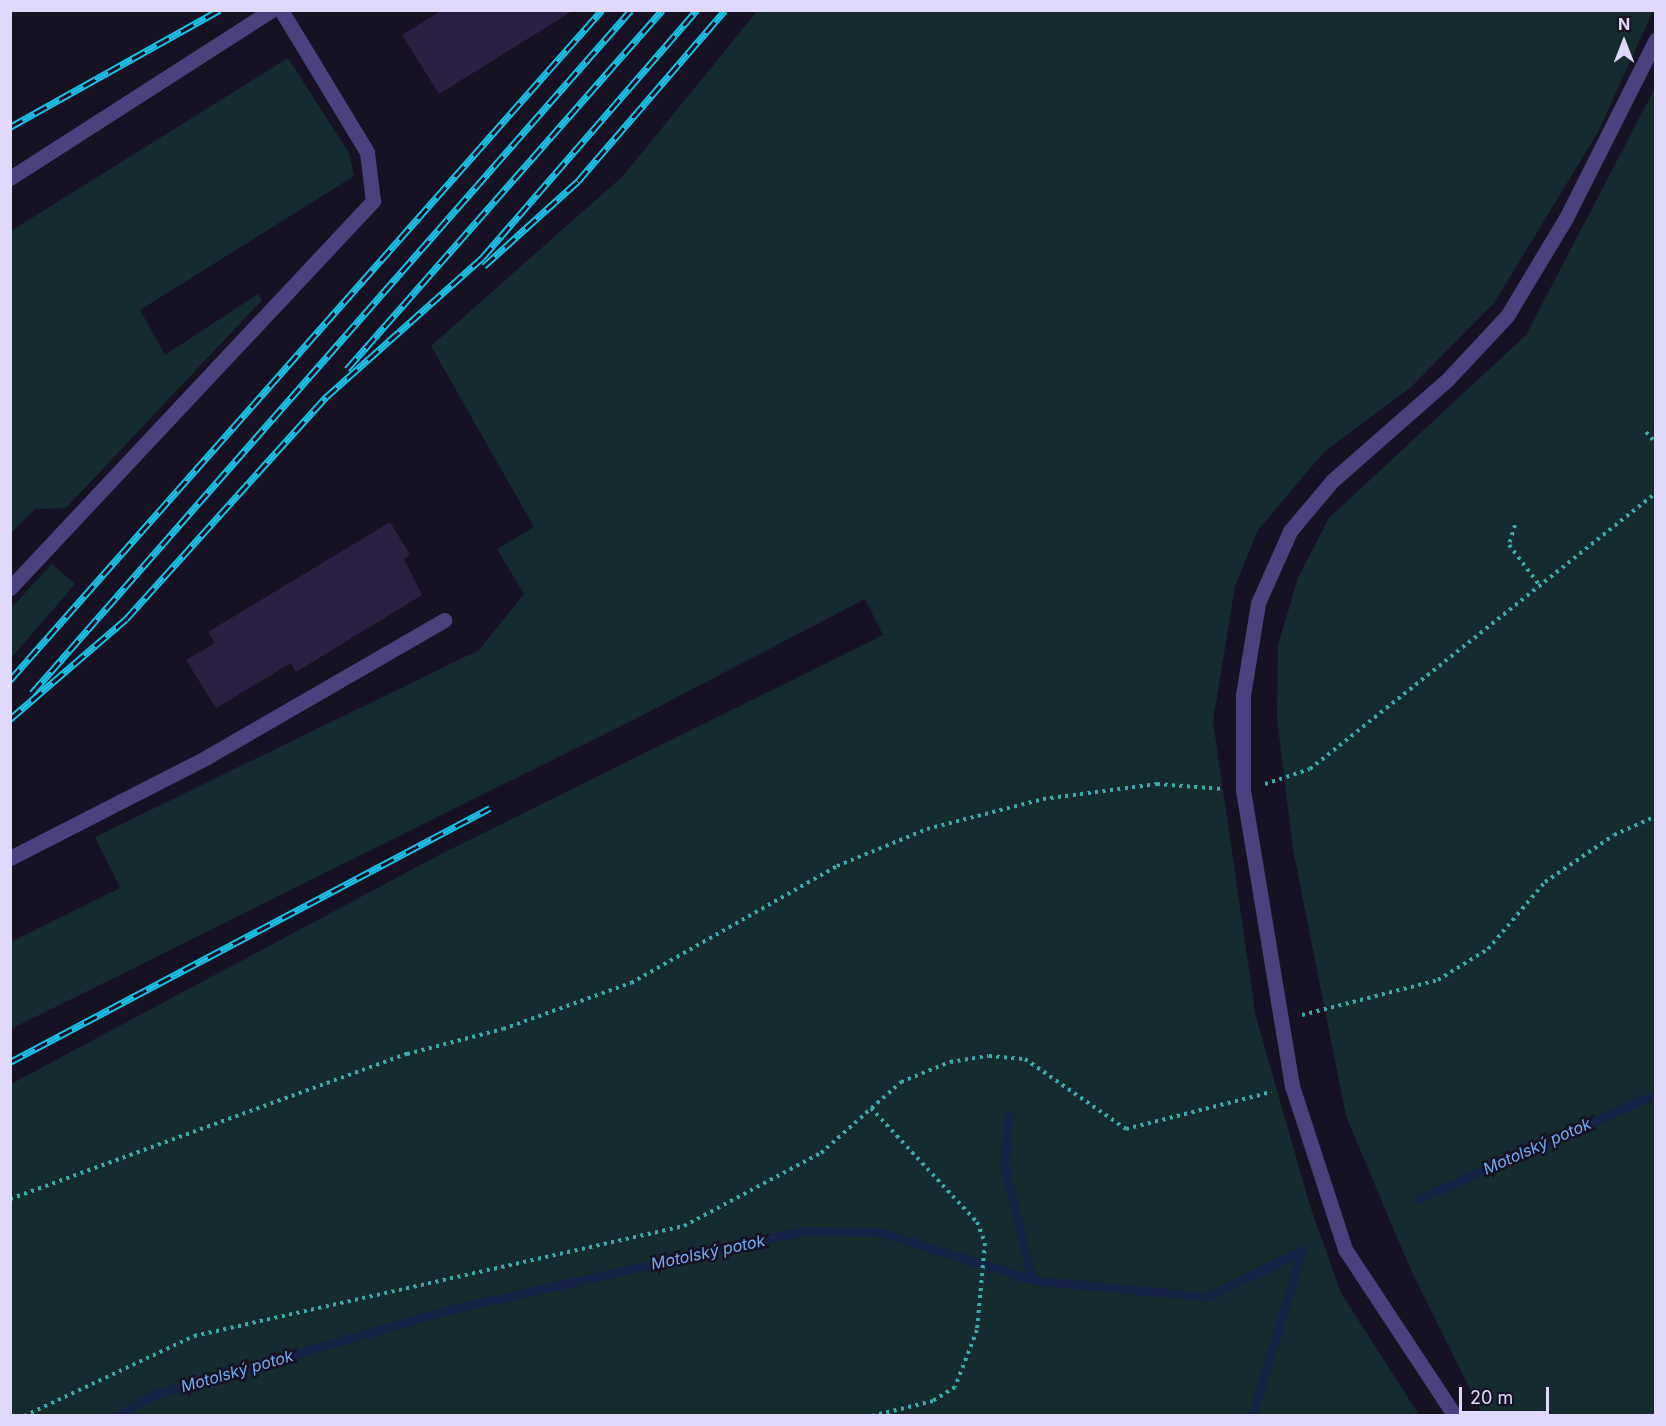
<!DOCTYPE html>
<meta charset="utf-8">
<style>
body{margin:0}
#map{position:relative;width:1666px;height:1426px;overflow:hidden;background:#161224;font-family:Inter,sans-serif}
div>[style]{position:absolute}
.green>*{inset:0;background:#152c2e}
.stream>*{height:9px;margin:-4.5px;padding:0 4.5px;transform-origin:4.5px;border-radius:4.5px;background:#142346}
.building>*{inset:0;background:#2a2043}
.path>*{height:4px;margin-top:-2px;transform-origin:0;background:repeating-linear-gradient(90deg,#3da9ab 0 3px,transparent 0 7.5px)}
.minor>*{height:15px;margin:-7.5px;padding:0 7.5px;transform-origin:7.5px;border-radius:7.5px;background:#49427e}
.rail>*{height:7px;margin-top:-3.5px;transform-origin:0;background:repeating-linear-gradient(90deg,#161224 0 14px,#1ac0e6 0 28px);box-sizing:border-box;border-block:2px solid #1ac0e6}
span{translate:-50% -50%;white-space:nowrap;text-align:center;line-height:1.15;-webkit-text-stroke:5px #161224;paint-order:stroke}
.water-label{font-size:16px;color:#72abf0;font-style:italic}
.frame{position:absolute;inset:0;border:12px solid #e0d9fb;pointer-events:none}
.north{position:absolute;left:1594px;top:12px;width:60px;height:60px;-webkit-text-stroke:4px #161224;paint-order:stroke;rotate:0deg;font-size:16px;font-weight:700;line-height:24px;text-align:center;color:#e0d9fb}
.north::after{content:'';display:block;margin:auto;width:21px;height:27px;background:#e0d9fb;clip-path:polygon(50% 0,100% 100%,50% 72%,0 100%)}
.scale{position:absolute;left:1459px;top:1387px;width:90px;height:27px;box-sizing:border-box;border:3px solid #e0d9fb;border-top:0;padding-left:8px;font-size:18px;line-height:21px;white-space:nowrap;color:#e0d9fb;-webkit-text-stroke:4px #161224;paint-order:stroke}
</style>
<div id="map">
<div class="green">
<div style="clip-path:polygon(758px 10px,1653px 11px,1598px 132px,1494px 303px,1411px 387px,1324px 452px,1258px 530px,1235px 586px,1213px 722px,1256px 1017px,1310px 1206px,1341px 1293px,1419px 1415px,11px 1415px,11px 1084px,441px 854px,883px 635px,865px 599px,641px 716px,11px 1029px,11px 942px,120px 888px,95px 837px,479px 650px,524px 594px,497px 549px,534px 527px,431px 346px,623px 176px)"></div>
<div style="clip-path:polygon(288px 58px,349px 153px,354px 176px,140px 310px,165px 355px,258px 294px,262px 300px,66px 508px,35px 509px,11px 533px,11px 231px)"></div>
<div style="clip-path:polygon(1655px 88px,1655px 1415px,1483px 1415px,1410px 1268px,1346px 1116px,1293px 849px,1277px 719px,1278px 645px,1298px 578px,1329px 518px,1526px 335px)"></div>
<div style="clip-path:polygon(52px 564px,75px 584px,11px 658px,11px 608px)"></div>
</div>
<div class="stream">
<div style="left:1009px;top:1115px;width:50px;rotate:95.7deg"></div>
<div style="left:1004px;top:1165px;width:118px;rotate:76.3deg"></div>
<div style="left:1418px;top:1199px;width:260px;rotate:-23.8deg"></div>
<div style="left:116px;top:1416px;width:46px;rotate:-28.8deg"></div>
<div style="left:156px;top:1394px;width:304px;rotate:-16deg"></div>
<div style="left:448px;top:1310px;width:363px;rotate:-12.6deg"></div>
<div style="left:802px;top:1231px;width:78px;rotate:0.7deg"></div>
<div style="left:880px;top:1232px;width:159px;rotate:17.5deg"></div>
<div style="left:1032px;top:1280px;width:176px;rotate:5.5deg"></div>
<div style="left:1207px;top:1297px;width:106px;rotate:-26.3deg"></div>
<div style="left:1252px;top:1416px;width:173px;rotate:-73.2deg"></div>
</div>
<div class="building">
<div style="clip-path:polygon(442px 10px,574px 10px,439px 94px,402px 35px)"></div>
<div style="clip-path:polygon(390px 522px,410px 555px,404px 559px,422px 595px,296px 672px,291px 663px,216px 708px,186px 660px,215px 643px,208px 632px)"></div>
</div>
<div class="path">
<div style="left:1646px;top:432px;width:15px;rotate:48deg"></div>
<div style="left:1515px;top:525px;width:21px;rotate:107deg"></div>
<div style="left:1509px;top:545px;width:48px;rotate:52.7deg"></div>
<div style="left:1265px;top:784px;width:47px;rotate:-18.4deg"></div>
<div style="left:1310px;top:769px;width:443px;rotate:-38.6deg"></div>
<div style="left:1302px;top:1015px;width:140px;rotate:-14.4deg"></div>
<div style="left:1438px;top:980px;width:59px;rotate:-31.8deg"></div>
<div style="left:1488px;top:949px;width:88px;rotate:-49.6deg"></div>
<div style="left:1545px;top:882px;width:83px;rotate:-34.3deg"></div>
<div style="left:1614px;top:835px;width:46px;rotate:-24.3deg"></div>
<div style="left:871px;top:1108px;width:156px;rotate:47.1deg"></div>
<div style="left:977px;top:1222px;width:22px;rotate:69deg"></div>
<div style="left:985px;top:1243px;width:87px;rotate:95.3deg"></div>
<div style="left:977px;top:1330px;width:61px;rotate:111.1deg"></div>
<div style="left:955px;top:1387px;width:26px;rotate:148deg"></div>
<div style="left:933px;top:1401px;width:63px;rotate:166.2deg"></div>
<div style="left:10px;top:1199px;width:423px;rotate:-20.1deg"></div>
<div style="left:407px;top:1054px;width:99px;rotate:-14.6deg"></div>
<div style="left:503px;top:1029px;width:136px;rotate:-19.8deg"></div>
<div style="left:631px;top:983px;width:237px;rotate:-29.6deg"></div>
<div style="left:837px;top:866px;width:97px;rotate:-22.3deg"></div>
<div style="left:927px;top:829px;width:120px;rotate:-14.5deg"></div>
<div style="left:1043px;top:799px;width:115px;rotate:-7.5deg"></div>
<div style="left:1157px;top:784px;width:66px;rotate:4.3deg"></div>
<div style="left:24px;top:1416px;width:188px;rotate:-25.2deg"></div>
<div style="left:194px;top:1336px;width:502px;rotate:-12.65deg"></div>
<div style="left:684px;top:1226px;width:155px;rotate:-28.1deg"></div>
<div style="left:821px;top:1153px;width:107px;rotate:-41.6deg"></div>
<div style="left:901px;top:1082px;width:53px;rotate:-22.2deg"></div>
<div style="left:950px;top:1062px;width:39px;rotate:-9deg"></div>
<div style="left:989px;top:1056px;width:36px;rotate:5deg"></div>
<div style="left:1025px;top:1059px;width:123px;rotate:34.7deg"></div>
<div style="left:1126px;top:1129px;width:150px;rotate:-14.3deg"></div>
</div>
<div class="minor">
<div style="left:10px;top:178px;width:311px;rotate:-32.7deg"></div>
<div style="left:10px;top:588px;width:531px;rotate:-46.83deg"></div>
<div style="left:373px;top:201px;width:49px;rotate:-97deg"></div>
<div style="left:367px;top:152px;width:166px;rotate:-121.2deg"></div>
<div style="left:10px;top:858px;width:221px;rotate:-27.1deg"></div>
<div style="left:207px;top:757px;width:274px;rotate:-30deg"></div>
<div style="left:1455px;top:1416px;width:200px;rotate:-123.4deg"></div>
<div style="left:1345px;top:1249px;width:171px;rotate:-108deg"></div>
<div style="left:1292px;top:1086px;width:299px;rotate:-99.4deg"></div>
<div style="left:1243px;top:791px;width:96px;rotate:-90deg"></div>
<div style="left:1243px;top:695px;width:93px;rotate:-80.7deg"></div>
<div style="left:1258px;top:603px;width:79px;rotate:-66deg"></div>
<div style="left:1290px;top:531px;width:65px;rotate:-50deg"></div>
<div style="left:1332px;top:481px;width:154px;rotate:-41.3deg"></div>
<div style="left:1448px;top:379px;width:86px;rotate:-46.9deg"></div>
<div style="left:1507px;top:316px;width:114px;rotate:-59deg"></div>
<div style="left:1566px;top:218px;width:200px;rotate:-63.3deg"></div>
</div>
<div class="rail">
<div style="left:10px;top:127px;width:240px;rotate:-29.2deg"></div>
<div style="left:484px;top:266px;width:127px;rotate:-42.1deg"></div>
<div style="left:578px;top:181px;width:225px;rotate:-49.3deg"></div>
<div style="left:347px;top:369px;width:478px;rotate:-48.7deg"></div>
<div style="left:10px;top:680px;width:894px;rotate:-48.54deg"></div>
<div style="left:32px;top:693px;width:908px;rotate:-48.75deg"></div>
<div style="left:10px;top:719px;width:153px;rotate:-40.8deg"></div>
<div style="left:126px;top:619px;width:299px;rotate:-48deg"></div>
<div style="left:326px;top:397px;width:209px;rotate:-41.7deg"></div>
<div style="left:482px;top:258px;width:328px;rotate:-49.1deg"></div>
<div style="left:10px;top:1062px;width:543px;rotate:-27.89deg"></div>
</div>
<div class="water-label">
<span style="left:1537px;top:1146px;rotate:-24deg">Motolský potok</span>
<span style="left:708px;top:1252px;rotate:-12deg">Motolský potok</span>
<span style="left:237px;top:1371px;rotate:-16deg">Motolský potok</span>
</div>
<div class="frame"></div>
<div class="north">N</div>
<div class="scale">20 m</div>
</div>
